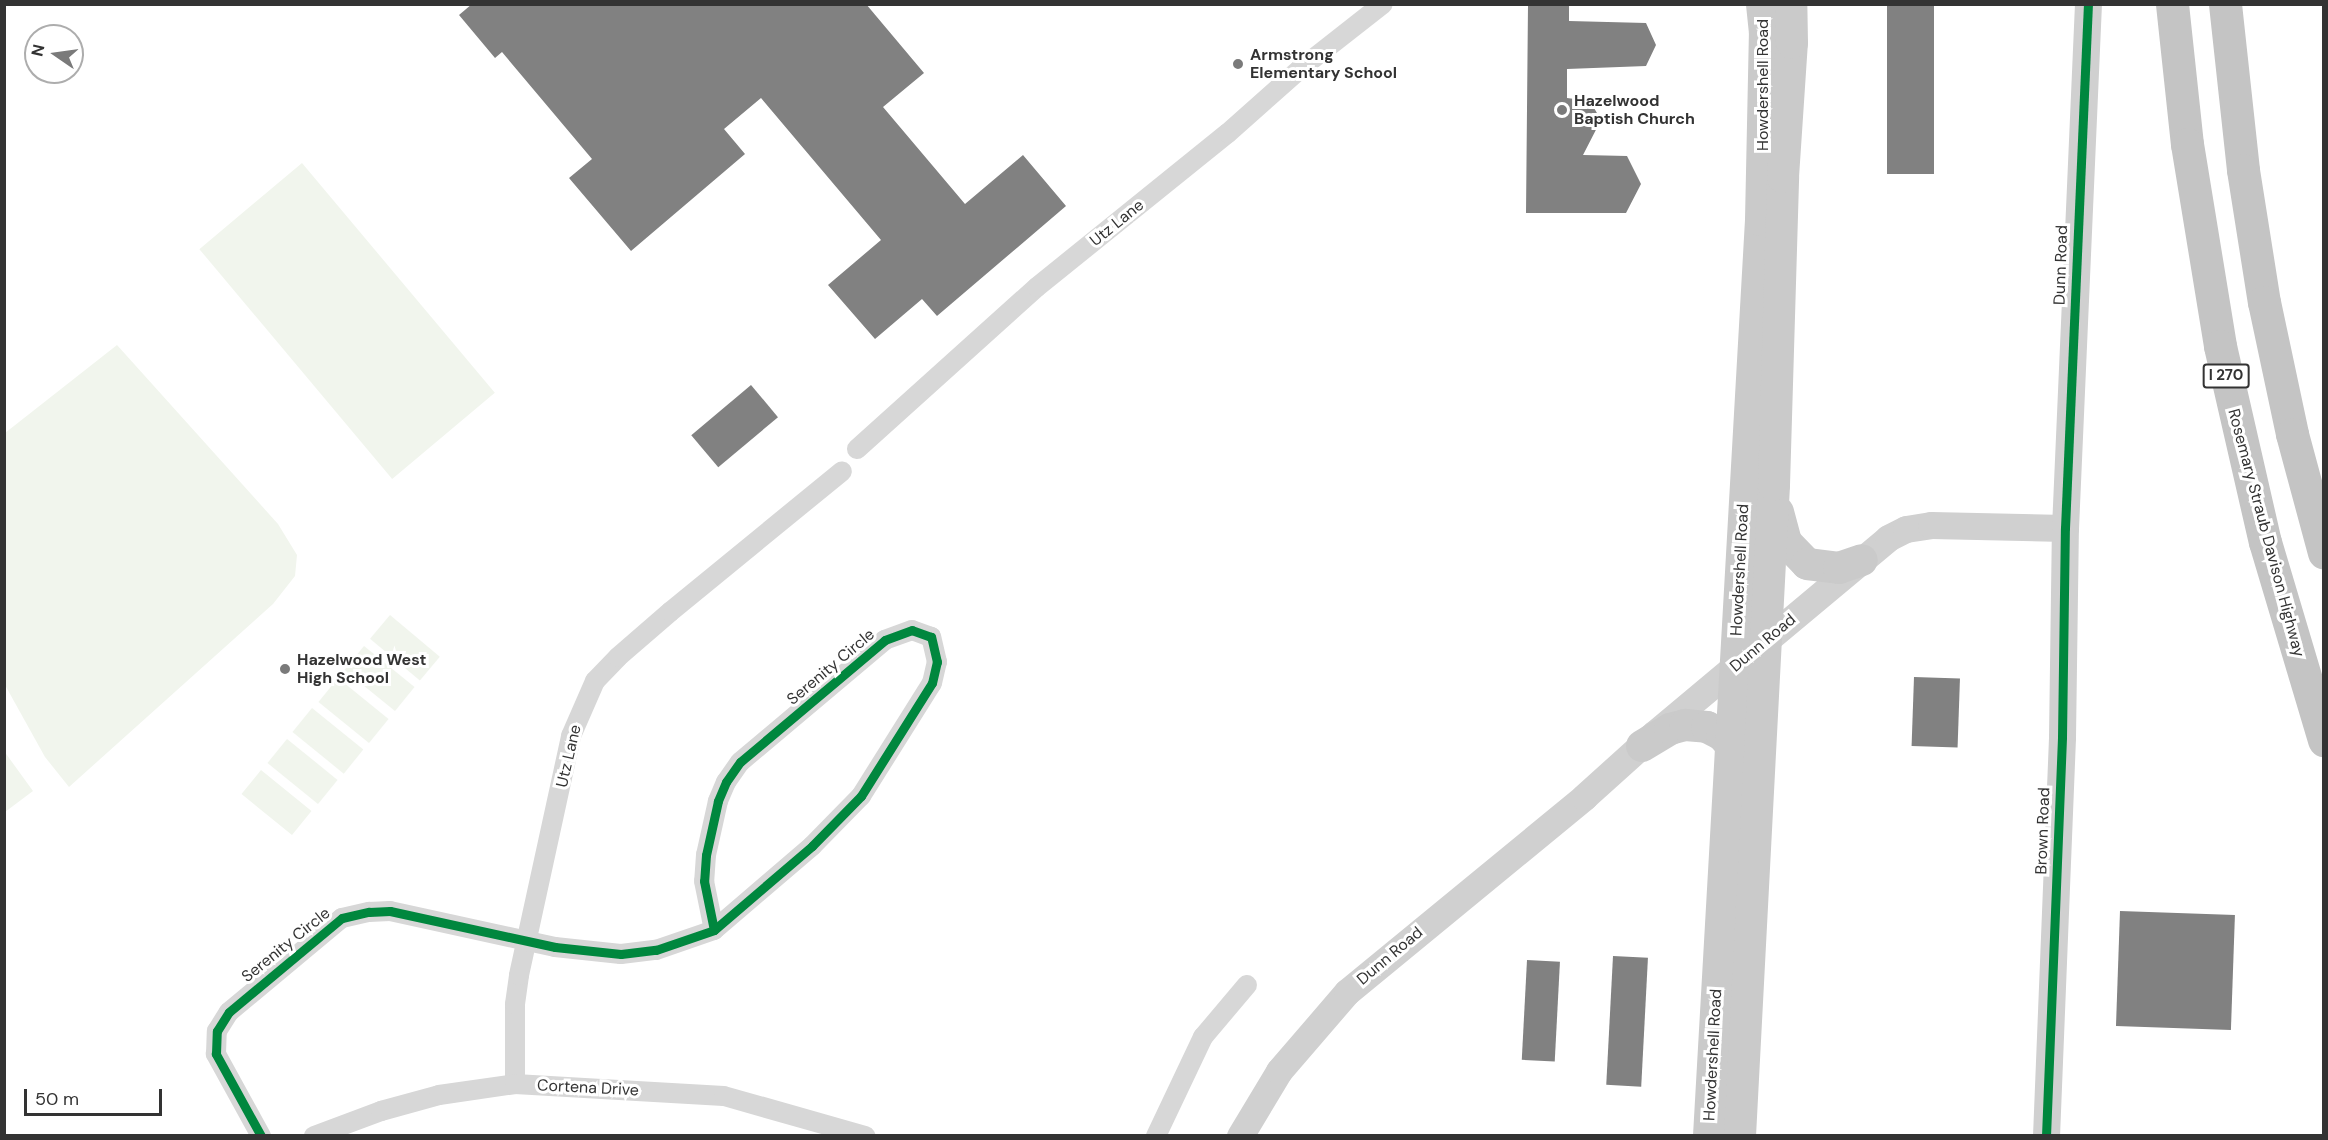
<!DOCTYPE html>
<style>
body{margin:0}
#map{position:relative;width:2328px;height:1140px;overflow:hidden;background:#fff;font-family:"DM Sans",sans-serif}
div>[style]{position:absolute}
.green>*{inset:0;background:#f1f5ed;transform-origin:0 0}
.building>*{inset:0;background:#818181;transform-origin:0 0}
.street>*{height:20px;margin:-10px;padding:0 10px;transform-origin:10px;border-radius:10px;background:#d7d7d7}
.secondary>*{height:27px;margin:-13.5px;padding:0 13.5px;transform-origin:13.5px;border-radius:13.5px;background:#d0d0d0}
.primary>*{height:32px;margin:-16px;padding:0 16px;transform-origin:16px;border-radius:16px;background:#cacaca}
.highway>*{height:33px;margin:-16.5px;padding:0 16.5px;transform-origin:16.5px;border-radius:16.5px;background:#c4c4c4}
.cycleway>*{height:9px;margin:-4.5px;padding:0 4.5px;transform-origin:4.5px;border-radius:4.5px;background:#00873e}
.dots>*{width:16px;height:16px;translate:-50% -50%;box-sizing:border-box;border:3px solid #fff;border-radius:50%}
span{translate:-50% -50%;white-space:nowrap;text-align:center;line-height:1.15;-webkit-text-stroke:6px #fff;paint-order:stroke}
.shield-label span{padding:2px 4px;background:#fff;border:2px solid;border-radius:4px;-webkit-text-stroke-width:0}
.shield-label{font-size:15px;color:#333;font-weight:700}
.poi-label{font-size:16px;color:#333;font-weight:700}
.left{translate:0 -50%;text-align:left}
.street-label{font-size:16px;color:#333}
.frame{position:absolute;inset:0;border:6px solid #333;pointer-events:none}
.north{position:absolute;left:24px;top:24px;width:60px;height:60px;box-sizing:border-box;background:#fff;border:2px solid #adadad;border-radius:50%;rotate:283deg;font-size:16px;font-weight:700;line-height:24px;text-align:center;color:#333}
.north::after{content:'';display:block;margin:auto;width:21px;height:27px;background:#7a7a7a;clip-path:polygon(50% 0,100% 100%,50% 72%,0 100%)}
.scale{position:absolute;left:24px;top:1089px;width:138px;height:27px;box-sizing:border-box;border:3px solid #333;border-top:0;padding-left:8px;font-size:18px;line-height:21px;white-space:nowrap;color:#333;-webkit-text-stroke:4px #fff;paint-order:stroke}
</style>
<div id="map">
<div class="green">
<div style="left:302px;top:163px;width:300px;height:134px;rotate:50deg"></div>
<div style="clip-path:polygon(117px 345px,278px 524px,297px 555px,295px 576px,273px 604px,69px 787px,45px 757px,5px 685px,5px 433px)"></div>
<div style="left:390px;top:615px;width:65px;height:31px;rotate:40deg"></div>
<div style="left:364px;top:646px;width:65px;height:31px;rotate:39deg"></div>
<div style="left:338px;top:678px;width:65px;height:31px;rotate:39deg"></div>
<div style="left:312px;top:708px;width:66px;height:31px;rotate:39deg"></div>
<div style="left:287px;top:739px;width:65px;height:31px;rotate:39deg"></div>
<div style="clip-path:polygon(4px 751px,33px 791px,5px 812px,4px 812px)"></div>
<div style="left:261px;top:770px;width:65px;height:31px;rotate:39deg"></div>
</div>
<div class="building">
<div style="clip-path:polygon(472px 4px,866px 4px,924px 73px,883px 107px,965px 204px,1023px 155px,1066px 206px,937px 316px,922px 299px,875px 339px,828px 285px,881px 240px,761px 98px,724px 129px,745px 154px,631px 251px,569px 178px,592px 159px,502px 52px,495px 58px,459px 15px)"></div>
<div style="clip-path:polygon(1528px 4px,1569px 4px,1569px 21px,1646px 23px,1656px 45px,1646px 66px,1567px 69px,1567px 98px,1590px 101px,1601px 120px,1583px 155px,1627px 156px,1641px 184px,1626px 213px,1526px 213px)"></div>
<div style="left:1887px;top:4px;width:47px;height:170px"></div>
<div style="left:751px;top:385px;width:42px;height:78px;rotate:50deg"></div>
<div style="left:1914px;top:677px;width:46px;height:69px;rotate:2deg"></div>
<div style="left:2120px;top:911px;width:115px;height:115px;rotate:2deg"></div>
<div style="left:1613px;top:956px;width:35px;height:129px;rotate:3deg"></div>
<div style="left:1527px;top:960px;width:33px;height:100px;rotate:3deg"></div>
</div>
<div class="street">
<div style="left:857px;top:449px;width:242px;rotate:-42deg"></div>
<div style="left:1037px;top:287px;width:245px;rotate:-38.9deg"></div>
<div style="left:1228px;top:133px;width:96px;rotate:-41.6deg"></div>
<div style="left:1300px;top:69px;width:105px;rotate:-38.1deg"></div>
<div style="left:515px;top:1084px;width:80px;rotate:-90deg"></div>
<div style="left:515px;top:1004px;width:29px;rotate:-82deg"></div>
<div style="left:519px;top:975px;width:245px;rotate:-77.7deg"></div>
<div style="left:571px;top:736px;width:60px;rotate:-66.4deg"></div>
<div style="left:595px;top:681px;width:33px;rotate:-46deg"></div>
<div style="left:618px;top:657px;width:69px;rotate:-40.9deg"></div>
<div style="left:670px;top:612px;width:222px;rotate:-39.3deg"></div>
<div style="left:261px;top:1136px;width:94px;rotate:-118.8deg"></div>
<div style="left:216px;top:1054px;width:23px;rotate:-88deg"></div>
<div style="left:217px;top:1031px;width:22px;rotate:-58deg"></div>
<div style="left:229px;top:1012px;width:147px;rotate:-39.8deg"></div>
<div style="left:342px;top:918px;width:28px;rotate:-13deg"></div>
<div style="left:369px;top:912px;width:21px;rotate:-3deg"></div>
<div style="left:390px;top:911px;width:169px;rotate:12.3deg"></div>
<div style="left:555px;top:947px;width:66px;rotate:6.1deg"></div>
<div style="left:621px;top:954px;width:35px;rotate:-7deg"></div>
<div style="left:656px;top:950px;width:61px;rotate:-19deg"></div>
<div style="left:714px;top:930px;width:129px;rotate:-40.6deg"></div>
<div style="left:812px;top:846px;width:70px;rotate:-45.6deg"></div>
<div style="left:861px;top:796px;width:133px;rotate:-57.9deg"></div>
<div style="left:932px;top:683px;width:22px;rotate:-77deg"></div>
<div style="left:937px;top:662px;width:26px;rotate:-103deg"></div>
<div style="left:931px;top:637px;width:20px;rotate:-160deg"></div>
<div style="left:912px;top:630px;width:29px;rotate:160deg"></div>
<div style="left:885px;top:640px;width:189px;rotate:139.9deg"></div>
<div style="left:740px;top:762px;width:24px;rotate:125deg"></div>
<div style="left:726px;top:782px;width:21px;rotate:113deg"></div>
<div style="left:718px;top:801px;width:55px;rotate:102.5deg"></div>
<div style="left:706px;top:855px;width:26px;rotate:94deg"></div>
<div style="left:704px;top:881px;width:50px;rotate:78.5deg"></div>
<div style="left:314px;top:1136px;width:72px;rotate:-20.5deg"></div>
<div style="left:381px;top:1111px;width:60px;rotate:-15.4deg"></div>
<div style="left:439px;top:1095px;width:77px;rotate:-8.2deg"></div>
<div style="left:515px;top:1084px;width:209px;rotate:3.3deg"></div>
<div style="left:724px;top:1096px;width:147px;rotate:15.8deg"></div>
<div style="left:1156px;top:1136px;width:110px;rotate:-64.6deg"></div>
<div style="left:1203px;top:1037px;width:68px;rotate:-49.8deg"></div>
</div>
<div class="secondary">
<div style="left:1240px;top:1136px;width:76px;rotate:-59deg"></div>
<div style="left:1279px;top:1071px;width:104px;rotate:-49.3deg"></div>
<div style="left:1347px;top:992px;width:307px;rotate:-39.4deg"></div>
<div style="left:1584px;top:797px;width:94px;rotate:-42deg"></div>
<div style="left:1654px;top:734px;width:305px;rotate:-39.9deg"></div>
<div style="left:1888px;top:538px;width:20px;rotate:-27deg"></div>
<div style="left:1906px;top:529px;width:25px;rotate:-9deg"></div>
<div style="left:1931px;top:525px;width:134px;rotate:1.3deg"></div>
<div style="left:2046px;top:1136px;width:399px;rotate:-87.7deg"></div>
<div style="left:2062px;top:737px;width:209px;rotate:-89.2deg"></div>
<div style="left:2065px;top:528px;width:525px;rotate:-87.49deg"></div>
</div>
<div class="primary">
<div style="left:1778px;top:512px;width:31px;rotate:75deg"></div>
<div style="left:1786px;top:542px;width:30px;rotate:46deg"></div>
<div style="left:1807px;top:564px;width:32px;rotate:7deg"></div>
<div style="left:1839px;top:568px;width:24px;rotate:-19deg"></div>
<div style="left:1642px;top:746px;width:33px;rotate:-31deg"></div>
<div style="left:1670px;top:729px;width:16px;rotate:-15deg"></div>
<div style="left:1685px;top:725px;width:22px;rotate:5deg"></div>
<div style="left:1707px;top:727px;width:17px;rotate:28deg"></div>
<div style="left:1722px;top:735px;width:13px;rotate:48deg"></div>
<div style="left:1709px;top:1136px;width:917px;rotate:-86.75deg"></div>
<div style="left:1761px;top:220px;width:187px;rotate:-88.8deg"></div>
<div style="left:1765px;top:33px;width:29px;rotate:-96deg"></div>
<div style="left:1740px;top:1136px;width:652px;rotate:-87.01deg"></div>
<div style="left:1774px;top:485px;width:308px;rotate:-88.3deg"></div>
<div style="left:1783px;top:177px;width:134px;rotate:-86.2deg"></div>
<div style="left:1792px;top:43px;width:39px;rotate:-91deg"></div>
</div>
<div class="highway">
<div style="left:2172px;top:4px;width:141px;rotate:83.9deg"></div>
<div style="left:2187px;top:144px;width:205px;rotate:80.7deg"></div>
<div style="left:2220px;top:346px;width:201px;rotate:77.1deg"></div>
<div style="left:2265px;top:542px;width:207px;rotate:73.4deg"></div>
<div style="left:2225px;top:4px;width:167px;rotate:83.8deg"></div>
<div style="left:2243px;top:170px;width:134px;rotate:81deg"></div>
<div style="left:2264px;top:302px;width:135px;rotate:78deg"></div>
<div style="left:2292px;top:434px;width:123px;rotate:74.9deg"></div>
</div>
<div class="cycleway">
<div style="left:261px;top:1136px;width:94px;rotate:-118.8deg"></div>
<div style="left:216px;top:1054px;width:23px;rotate:-88deg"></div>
<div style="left:217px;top:1031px;width:22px;rotate:-58deg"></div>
<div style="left:229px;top:1012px;width:147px;rotate:-39.8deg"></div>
<div style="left:342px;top:918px;width:28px;rotate:-13deg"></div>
<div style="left:369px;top:912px;width:21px;rotate:-3deg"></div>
<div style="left:390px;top:911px;width:169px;rotate:12.3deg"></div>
<div style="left:555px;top:947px;width:66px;rotate:6.1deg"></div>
<div style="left:621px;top:954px;width:35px;rotate:-7deg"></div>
<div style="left:656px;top:950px;width:61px;rotate:-19deg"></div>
<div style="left:714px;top:930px;width:129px;rotate:-40.6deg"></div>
<div style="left:812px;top:846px;width:70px;rotate:-45.6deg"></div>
<div style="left:861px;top:796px;width:133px;rotate:-57.9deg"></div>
<div style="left:932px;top:683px;width:22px;rotate:-77deg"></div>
<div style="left:937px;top:662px;width:26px;rotate:-103deg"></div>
<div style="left:931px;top:637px;width:20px;rotate:-160deg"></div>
<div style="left:912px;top:630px;width:29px;rotate:160deg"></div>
<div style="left:885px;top:640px;width:189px;rotate:139.9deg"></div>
<div style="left:740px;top:762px;width:24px;rotate:125deg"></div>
<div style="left:726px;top:782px;width:21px;rotate:113deg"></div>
<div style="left:718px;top:801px;width:55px;rotate:102.5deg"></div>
<div style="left:706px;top:855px;width:26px;rotate:94deg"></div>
<div style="left:704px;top:881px;width:50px;rotate:78.5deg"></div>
<div style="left:2046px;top:1136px;width:399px;rotate:-87.7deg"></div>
<div style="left:2062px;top:737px;width:209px;rotate:-89.2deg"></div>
<div style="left:2065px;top:528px;width:525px;rotate:-87.49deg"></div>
</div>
<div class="dots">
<div style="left:1238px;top:64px;background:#7a7a7a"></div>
<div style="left:1562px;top:110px;background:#7a7a7a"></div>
<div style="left:285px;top:669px;background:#7a7a7a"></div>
</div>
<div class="shield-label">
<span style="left:2226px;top:376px">I 270</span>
</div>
<div class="poi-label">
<span class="left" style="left:1250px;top:64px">Armstrong<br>Elementary School</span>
<span class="left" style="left:1574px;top:110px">Hazelwood<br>Baptish Church</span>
<span class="left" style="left:297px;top:669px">Hazelwood West<br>High School</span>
</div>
<div class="street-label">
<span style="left:1763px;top:85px;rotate:-90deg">Howdershell Road</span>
<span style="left:1117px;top:223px;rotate:-39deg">Utz Lane</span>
<span style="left:2061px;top:265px;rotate:-88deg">Dunn Road</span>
<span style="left:2266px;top:533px;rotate:75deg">Rosemary Straub Davison Highway</span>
<span style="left:1740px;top:570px;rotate:-87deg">Howdershell Road</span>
<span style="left:1763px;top:643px;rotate:-40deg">Dunn Road</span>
<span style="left:831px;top:667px;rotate:-40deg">Serenity Circle</span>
<span style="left:569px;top:756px;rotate:-77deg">Utz Lane</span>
<span style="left:2043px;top:831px;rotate:-88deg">Brown Road</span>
<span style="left:286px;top:945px;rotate:-39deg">Serenity Circle</span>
<span style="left:1390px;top:956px;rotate:-40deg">Dunn Road</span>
<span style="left:1713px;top:1055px;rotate:-87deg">Howdershell Road</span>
<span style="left:588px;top:1088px;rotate:3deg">Cortena Drive</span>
</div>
<div class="frame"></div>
<div class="north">N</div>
<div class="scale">50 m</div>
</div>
